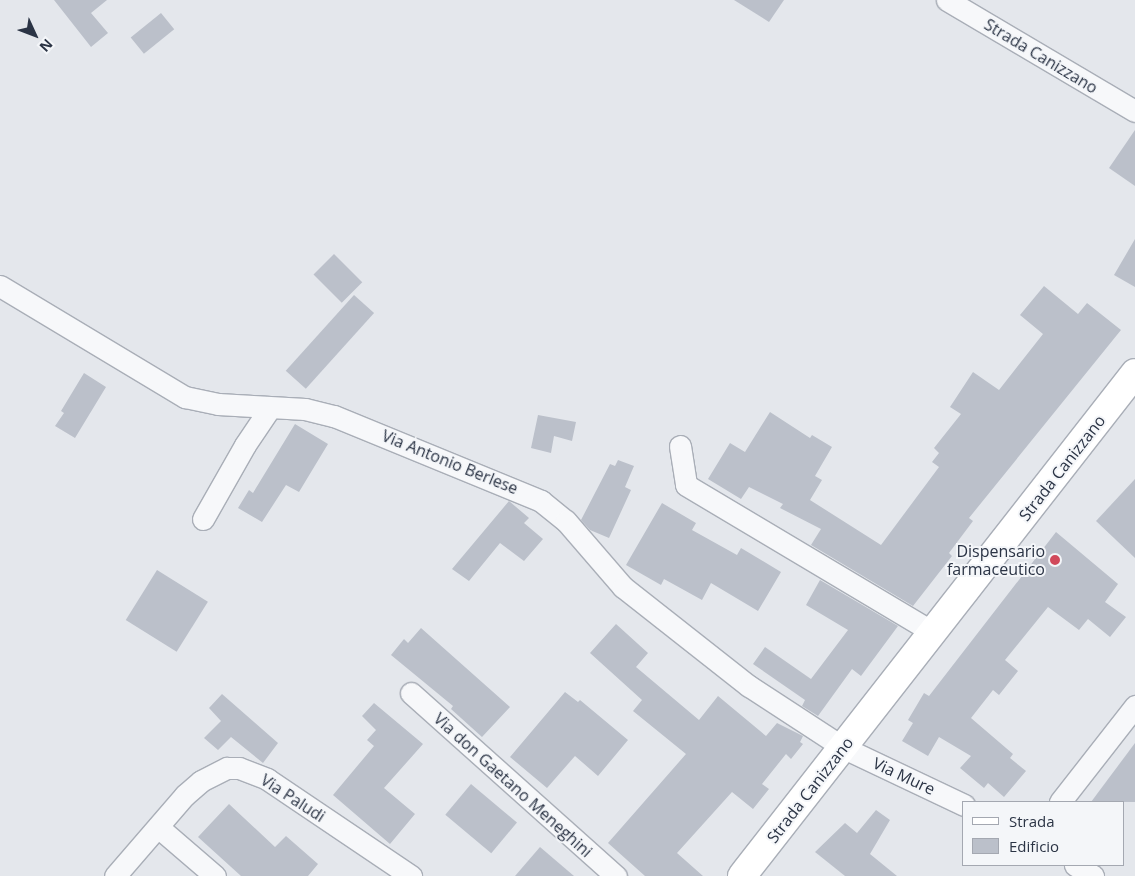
<!DOCTYPE html>
<style>
body{margin:0}
#map{position:relative;width:1135px;height:876px;overflow:hidden;background:#e4e7ec;font-family:"Open Sans",sans-serif}
div>[style]{position:absolute}
.building>*{inset:0;background:#bbc0ca;transform-origin:0 0}
.roads{filter:drop-shadow(1px 0 #a9aeb7) drop-shadow(-1px 0 #a9aeb7) drop-shadow(0 1px #a9aeb7) drop-shadow(0 -1px #a9aeb7)}
.street>*{height:21px;margin:-10.5px;padding:0 10.5px;transform-origin:10.5px;border-radius:10.5px;background:#f7f8fa}
.secondary>*{height:28px;margin:-14px;padding:0 14px;transform-origin:14px;border-radius:14px;background:#fff}
.dots>*{width:14px;height:14px;translate:-50% -50%;box-sizing:border-box;border:2px solid #f4f6f9;border-radius:50%}
span{translate:-50% -50%;white-space:nowrap;text-align:center;line-height:1.15;-webkit-text-stroke:4px #f4f6f9;paint-order:stroke}
.street-label{font-size:16px;color:#2b3445}
.poi-label{font-size:16px;color:#2b3445}
.right{translate:-100% -50%;text-align:right}
.legend{position:absolute;left:962px;top:801px;width:162px;height:65px;box-sizing:border-box;background:#f4f6f9;border:1px solid #a4a8b1;margin:0;padding:6px 9px;list-style:none;font-size:15px;color:#2b3445}
.legend li{display:flex;align-items:center;gap:10px;height:25px}
.legend b{width:25px;border:1px solid #a4a8b1}
.north{position:absolute;left:10px;top:10px;width:50px;height:50px;-webkit-text-stroke:4px #f4f6f9;paint-order:stroke;rotate:133deg;font-size:14px;font-weight:700;line-height:20px;text-align:center;color:#2b3445}
.north::after{content:'';display:block;margin:auto;width:18px;height:22px;background:#2b3445;clip-path:polygon(50% 0,100% 100%,50% 72%,0 100%)}
</style>
<div id="map">
<div class="building">
<div style="clip-path:polygon(54px 0,107px 0,91px 13px,108px 33px,91px 47px)"></div>
<div style="clip-path:polygon(734px 0,784px 0,769px 22px)"></div>
<div style="left:161px;top:13px;width:21px;height:39px;rotate:51deg"></div>
<div style="clip-path:polygon(1135px 130px,1135px 186px,1109px 168px)"></div>
<div style="clip-path:polygon(1135px 239px,1135px 287px,1114px 275px)"></div>
<div style="left:334px;top:254px;width:40px;height:29px;rotate:45deg"></div>
<div style="clip-path:polygon(1044px 286px,1078px 314px,1087px 303px,1121px 330px,969px 518px,973px 521px,949px 553px,952px 556px,913px 606px,811px 545px,821px 529px,780px 508px,783px 504px,749px 487px,741px 499px,708px 479px,730px 443px,745px 452px,770px 412px,810px 438px,812px 435px,832px 447px,815px 476px,822px 480px,810px 500px,881px 545px,939px 467px,932px 462px,939px 453px,934px 448px,961px 414px,950px 407px,973px 372px,999px 390px,1043px 334px,1020px 315px)"></div>
<div style="left:354px;top:295px;width:27px;height:102px;rotate:42deg"></div>
<div style="clip-path:polygon(84px 373px,106px 387px,75px 438px,55px 426px,64px 413px,61px 411px)"></div>
<div style="clip-path:polygon(538px 415px,576px 422px,572px 441px,554px 436px,551px 453px,531px 448px)"></div>
<div style="clip-path:polygon(295px 424px,328px 444px,299px 492px,286px 485px,262px 522px,238px 508px,249px 490px,253px 493px)"></div>
<div style="clip-path:polygon(618px 460px,634px 466px,625px 487px,631px 490px,609px 538px,590px 530px,581px 520px,610px 464px,615px 466px)"></div>
<div style="clip-path:polygon(1135px 479px,1135px 558px,1096px 521px)"></div>
<div style="clip-path:polygon(509px 501px,529px 518px,524px 523px,543px 539px,524px 561px,500px 543px,469px 581px,452px 569px)"></div>
<div style="clip-path:polygon(662px 503px,696px 523px,692px 530px,737px 555px,741px 548px,781px 572px,758px 611px,711px 583px,702px 600px,664px 579px,661px 585px,626px 565px)"></div>
<div style="clip-path:polygon(1056px 532px,1118px 584px,1105px 602px,1126px 617px,1110px 637px,1088px 619px,1079px 630px,1048px 607px,1005px 660px,1018px 671px,999px 695px,993px 690px,971px 718px,1013px 754px,1010px 758px,1026px 771px,1004px 797px,988px 783px,984px 788px,960px 768px,971px 756px,939px 737px,928px 756px,902px 741px,913px 723px,908px 720px,924px 693px,929px 696px)"></div>
<div style="left:157px;top:570px;width:60px;height:59px;rotate:32deg"></div>
<div style="clip-path:polygon(820px 580px,898px 626px,861px 676px,852px 669px,818px 716px,802px 706px,805px 700px,753px 664px,765px 647px,811px 679px,848px 630px,806px 605px)"></div>
<div style="clip-path:polygon(616px 624px,648px 653px,636px 667px,699px 720px,718px 696px,766px 736px,777px 723px,803px 736px,800px 742px,803px 744px,791px 759px,786px 754px,762px 784px,769px 789px,753px 809px,732px 792px,677px 853px,703px 876px,645px 876px,608px 843px,686px 754px,633px 711px,642px 700px,590px 653px)"></div>
<div style="clip-path:polygon(421px 628px,510px 707px,482px 737px,451px 709px,453px 706px,391px 655px,404px 639px,408px 643px)"></div>
<div style="clip-path:polygon(565px 692px,578px 702px,580px 700px,628px 740px,598px 776px,575px 756px,547px 788px,510px 757px)"></div>
<div style="clip-path:polygon(222px 694px,278px 743px,263px 763px,231px 737px,218px 750px,204px 738px,221px 721px,209px 708px)"></div>
<div style="clip-path:polygon(374px 703px,423px 744px,384px 788px,415px 814px,390px 844px,333px 795px,374px 746px,367px 740px,376px 730px,362px 716px)"></div>
<div style="clip-path:polygon(1135px 743px,1135px 802px,1091px 802px)"></div>
<div style="left:471px;top:784px;width:60px;height:40px;rotate:40deg"></div>
<div style="clip-path:polygon(229px 804px,275px 847px,286px 836px,318px 864px,308px 876px,241px 876px,198px 837px)"></div>
<div style="clip-path:polygon(876px 810px,890px 820px,870px 854px,897px 876px,845px 876px,815px 852px,845px 823px,857px 833px)"></div>
<div style="clip-path:polygon(540px 847px,574px 876px,515px 876px)"></div>
</div>
<div class="roads">
<div class="street">
<div style="left:947px;top:0;width:218px;rotate:30.6deg"></div>
<div style="left:0;top:286px;width:216px;rotate:31deg"></div>
<div style="left:185px;top:397px;width:34px;rotate:12deg"></div>
<div style="left:218px;top:404px;width:87px;rotate:3.3deg"></div>
<div style="left:305px;top:409px;width:30px;rotate:14deg"></div>
<div style="left:334px;top:416px;width:224px;rotate:22.3deg"></div>
<div style="left:541px;top:501px;width:32px;rotate:39deg"></div>
<div style="left:566px;top:521px;width:87px;rotate:49.2deg"></div>
<div style="left:623px;top:587px;width:160px;rotate:38.2deg"></div>
<div style="left:749px;top:686px;width:113px;rotate:33.1deg"></div>
<div style="left:844px;top:748px;width:133px;rotate:25.4deg"></div>
<div style="left:680px;top:446px;width:39px;rotate:81deg"></div>
<div style="left:686px;top:485px;width:289px;rotate:30.8deg"></div>
<div style="left:203px;top:519px;width:85px;rotate:-60.4deg"></div>
<div style="left:245px;top:445px;width:45px;rotate:-56deg"></div>
<div style="left:411px;top:693px;width:275px;rotate:41.8deg"></div>
<div style="left:1060px;top:802px;width:122px;rotate:-52deg"></div>
<div style="left:158px;top:827px;width:75px;rotate:40.7deg"></div>
<div style="left:1075px;top:865px;width:21px;rotate:31deg"></div>
<div style="left:115px;top:876px;width:107px;rotate:-49.2deg"></div>
<div style="left:185px;top:795px;width:21px;rotate:-41deg"></div>
<div style="left:201px;top:781px;width:29px;rotate:-27deg"></div>
<div style="left:227px;top:768px;width:12px"></div>
<div style="left:239px;top:768px;width:30px;rotate:21deg"></div>
<div style="left:267px;top:779px;width:174px;rotate:34deg"></div>
</div>
<div class="secondary">
<div style="left:742px;top:876px;width:638px;rotate:-52deg"></div>
</div>
</div>
<div class="dots">
<div style="left:1055px;top:560px;background:#d1495b"></div>
</div>
<div class="street-label">
<span style="left:1041px;top:56px;rotate:31deg">Strada Canizzano</span>
<span style="left:450px;top:462px;rotate:22deg">Via Antonio Berlese</span>
<span style="left:1062px;top:468px;rotate:-52deg">Strada Canizzano</span>
<span style="left:904px;top:776px;rotate:25deg">Via Mure</span>
<span style="left:513px;top:785px;rotate:42deg">Via don Gaetano Meneghini</span>
<span style="left:810px;top:790px;rotate:-52deg">Strada Canizzano</span>
<span style="left:293px;top:798px;rotate:33deg">Via Paludi</span>
</div>
<div class="poi-label">
<span class="right" style="left:1045px;top:560px">Dispensario<br>farmaceutico</span>
</div>
<ul class="legend">
<li><b style="height:6px;background:#fff"></b>Strada</li>
<li><b style="height:14px;background:#bbc0ca"></b>Edificio</li>
</ul>
<div class="north">N</div>
</div>
